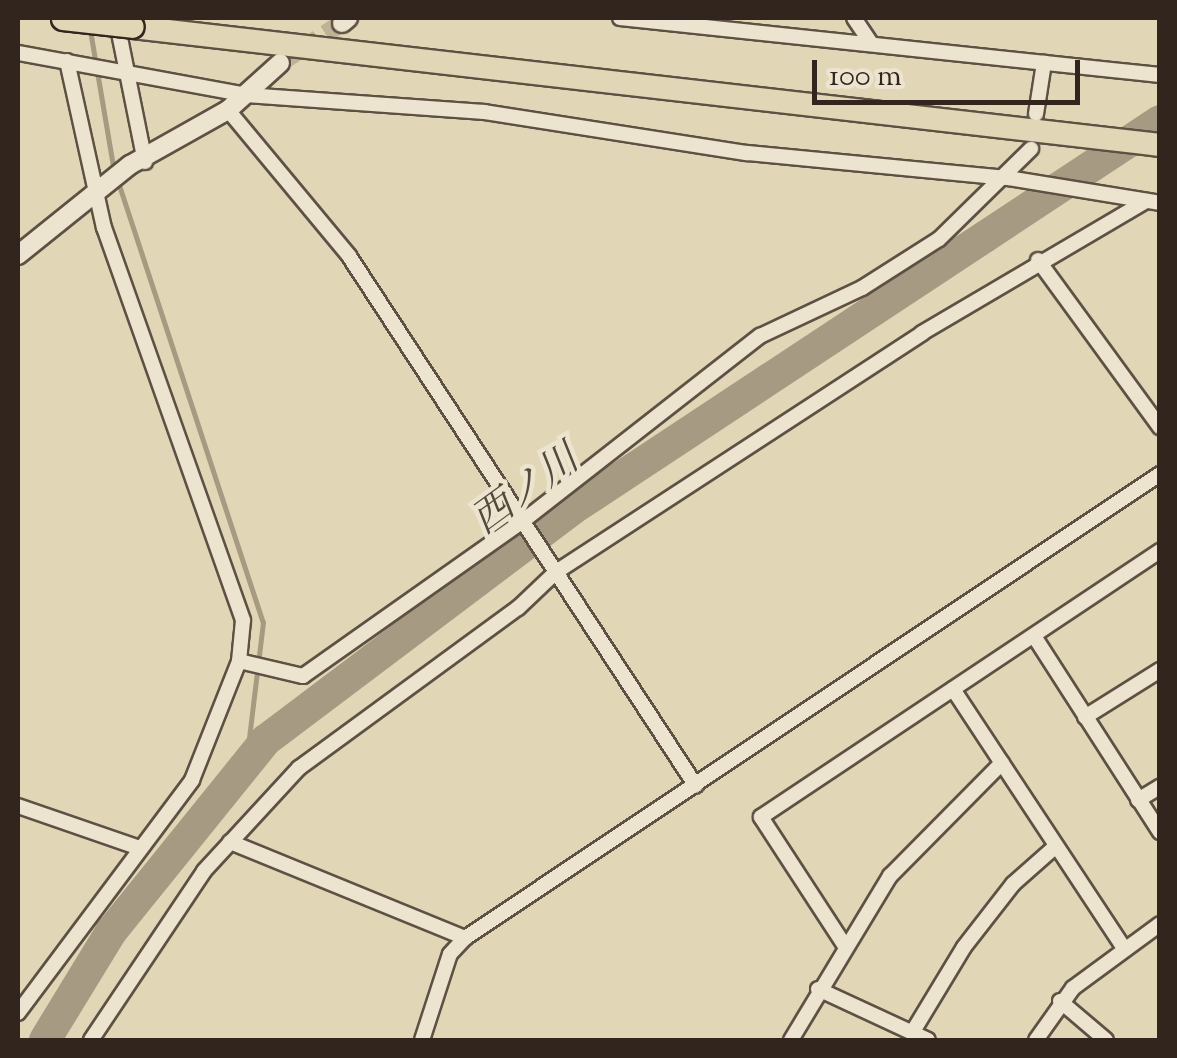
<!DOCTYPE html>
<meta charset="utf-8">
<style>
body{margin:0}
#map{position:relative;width:1177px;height:1058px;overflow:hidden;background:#e1d6b5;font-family:"Sorts Mill Goudy","Noto Serif JP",serif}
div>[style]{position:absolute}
.stream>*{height:5px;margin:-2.5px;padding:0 2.5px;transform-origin:2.5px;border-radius:2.5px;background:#a69a82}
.river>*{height:32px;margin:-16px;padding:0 16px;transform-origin:16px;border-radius:16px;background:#a69a82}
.tertiary-tunnel>*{height:18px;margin-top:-9px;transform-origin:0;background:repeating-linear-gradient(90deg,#beb397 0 18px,transparent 0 27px)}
.roads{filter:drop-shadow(2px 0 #5e5144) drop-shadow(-2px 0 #5e5144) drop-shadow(0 2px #5e5144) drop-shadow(0 -2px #5e5144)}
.minor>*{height:14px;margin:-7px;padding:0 7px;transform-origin:7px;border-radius:7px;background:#ece4cf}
.tertiary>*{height:18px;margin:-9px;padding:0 9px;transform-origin:9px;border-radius:9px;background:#ece4cf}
.trunk>*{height:22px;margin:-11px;padding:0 11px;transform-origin:11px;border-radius:11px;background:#e1d6b5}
.bridges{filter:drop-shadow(2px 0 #32251e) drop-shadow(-2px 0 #32251e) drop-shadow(0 2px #32251e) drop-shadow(0 -2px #32251e)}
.trunk-bridge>*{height:22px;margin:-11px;padding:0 11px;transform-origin:11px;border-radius:11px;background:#e1d6b5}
span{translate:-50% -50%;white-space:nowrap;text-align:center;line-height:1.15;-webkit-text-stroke:9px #ece4cf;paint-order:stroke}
.water-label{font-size:40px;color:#55483c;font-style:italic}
.frame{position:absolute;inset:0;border:20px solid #32251e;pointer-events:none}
.scale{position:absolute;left:812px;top:60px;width:268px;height:45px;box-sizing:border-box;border:5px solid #32251e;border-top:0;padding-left:12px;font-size:30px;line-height:35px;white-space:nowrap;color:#32251e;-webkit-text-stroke:8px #ece4cf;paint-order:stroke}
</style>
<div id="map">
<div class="stream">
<div style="left:90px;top:30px;width:144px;rotate:80.4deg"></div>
<div style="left:118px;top:182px;width:463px;rotate:71.8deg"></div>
<div style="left:263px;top:622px;width:141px;rotate:96.9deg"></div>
</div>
<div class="river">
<div style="left:45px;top:1040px;width:127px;rotate:-58.6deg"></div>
<div style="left:111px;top:932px;width:247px;rotate:-51.1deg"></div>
<div style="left:266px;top:740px;width:382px;rotate:-37deg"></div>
<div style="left:571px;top:510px;width:706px;rotate:-33.44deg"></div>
</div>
<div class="tertiary-tunnel">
<div style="left:280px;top:63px;width:74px;rotate:-32.8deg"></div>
</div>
<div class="roads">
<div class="minor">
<div style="left:116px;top:18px;width:147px;rotate:78.6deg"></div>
<div style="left:620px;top:18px;width:543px;rotate:6.03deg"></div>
<div style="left:854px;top:18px;width:30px;rotate:56deg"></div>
<div style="left:18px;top:53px;width:232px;rotate:10.4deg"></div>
<div style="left:246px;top:95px;width:239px;rotate:4.1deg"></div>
<div style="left:484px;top:112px;width:266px;rotate:8.9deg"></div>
<div style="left:747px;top:153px;width:262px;rotate:5.5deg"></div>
<div style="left:1008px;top:178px;width:154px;rotate:9.3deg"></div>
<div style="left:228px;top:110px;width:190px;rotate:50.3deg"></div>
<div style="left:349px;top:256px;width:633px;rotate:56.79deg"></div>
<div style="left:1036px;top:114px;width:52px;rotate:-81.1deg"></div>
<div style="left:1038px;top:260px;width:207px;rotate:53.9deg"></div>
<div style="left:1034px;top:636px;width:233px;rotate:57.3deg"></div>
<div style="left:239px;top:661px;width:66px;rotate:13.2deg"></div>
<div style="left:303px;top:676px;width:269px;rotate:-35.2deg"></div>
<div style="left:523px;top:521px;width:301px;rotate:-38deg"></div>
<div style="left:760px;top:336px;width:113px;rotate:-25.2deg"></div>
<div style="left:862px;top:288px;width:91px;rotate:-32.5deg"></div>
<div style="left:939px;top:239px;width:129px;rotate:-44.4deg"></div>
<div style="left:953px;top:689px;width:309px;rotate:56.6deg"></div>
<div style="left:1085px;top:717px;width:89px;rotate:-32.1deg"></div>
<div style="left:1138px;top:800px;width:26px;rotate:-31deg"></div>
<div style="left:18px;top:806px;width:126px;rotate:19deg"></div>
<div style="left:230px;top:842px;width:254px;rotate:22.2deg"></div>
<div style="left:845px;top:946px;width:154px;rotate:-123.1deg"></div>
<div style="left:761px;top:817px;width:480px;rotate:-33.7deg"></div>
<div style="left:818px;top:989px;width:121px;rotate:24.9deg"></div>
<div style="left:1060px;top:1001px;width:60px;rotate:40.3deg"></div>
<div style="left:18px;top:1013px;width:291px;rotate:-53.2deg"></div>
<div style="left:192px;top:780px;width:128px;rotate:-68.4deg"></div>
<div style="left:239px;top:661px;width:41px;rotate:-84.4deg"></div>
<div style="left:243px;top:620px;width:416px;rotate:-109.5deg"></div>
<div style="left:104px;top:228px;width:171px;rotate:-102.5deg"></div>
<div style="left:912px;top:1033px;width:100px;rotate:-58.8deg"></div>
<div style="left:964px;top:947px;width:80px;rotate:-52.1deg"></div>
<div style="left:1013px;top:884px;width:57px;rotate:-41.5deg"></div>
<div style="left:91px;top:1040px;width:203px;rotate:-56.2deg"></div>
<div style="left:204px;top:871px;width:140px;rotate:-47.3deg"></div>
<div style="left:299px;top:768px;width:271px;rotate:-36.2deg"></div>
<div style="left:518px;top:608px;width:52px;rotate:-43.5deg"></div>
<div style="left:556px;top:572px;width:437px;rotate:-33.1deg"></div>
<div style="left:922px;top:333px;width:260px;rotate:-30.5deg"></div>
<div style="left:422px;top:1040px;width:90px;rotate:-72deg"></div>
<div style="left:450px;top:954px;width:22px;rotate:-47deg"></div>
<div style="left:465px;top:938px;width:836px;rotate:-33.73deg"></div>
<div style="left:791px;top:1040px;width:192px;rotate:-58.9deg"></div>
<div style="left:890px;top:876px;width:159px;rotate:-45.3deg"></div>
<div style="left:1036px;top:1040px;width:64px;rotate:-54.6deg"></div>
<div style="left:1073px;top:988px;width:108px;rotate:-36.3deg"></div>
</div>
<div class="tertiary">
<div style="left:342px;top:23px;width:8px;rotate:-40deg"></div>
<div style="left:18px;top:255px;width:144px;rotate:-38.8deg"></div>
<div style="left:130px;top:165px;width:112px;rotate:-29.3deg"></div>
<div style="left:228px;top:110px;width:70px;rotate:-42.1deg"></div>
</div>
<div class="trunk">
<div style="left:133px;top:27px;width:1034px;rotate:6.55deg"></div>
</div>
</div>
<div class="bridges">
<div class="trunk-bridge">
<div style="left:63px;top:19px;width:70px;rotate:6.5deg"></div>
</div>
</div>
<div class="water-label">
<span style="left:527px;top:492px;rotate:-36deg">西ノ川</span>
</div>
<div class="frame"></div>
<div class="scale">100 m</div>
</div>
